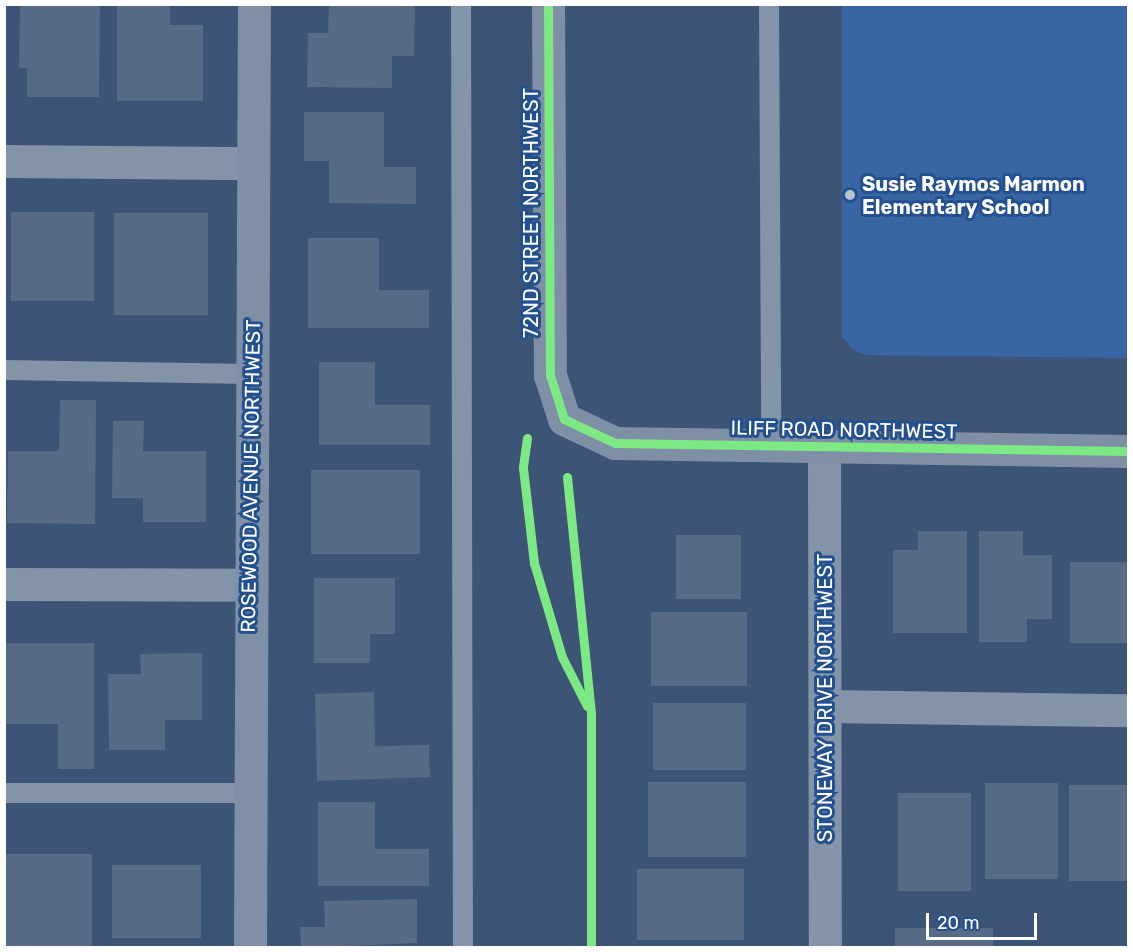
<!DOCTYPE html>
<style>
body{margin:0}
#map{position:relative;width:1133px;height:952px;overflow:hidden;background:#3c5476;font-family:Rubik,sans-serif}
div>[style]{position:absolute}
.green>*{inset:0;background:#3866a5}
.building>*{inset:0;background:#576b86;transform-origin:0 0}
.lane>*{height:20px;margin:-10px;padding:0 10px;transform-origin:10px;border-radius:10px;background:#8394a9}
.street>*{height:33px;margin:-16.5px;padding:0 16.5px;transform-origin:16.5px;border-radius:16.5px;background:#8394a9}
.secondary>*{height:33px;margin:-16.5px;padding:0 16.5px;transform-origin:16.5px;border-radius:16.5px;background:#7f90a6}
.cycleway>*{height:9px;margin:-4.5px;padding:0 4.5px;transform-origin:4.5px;border-radius:4.5px;background:#7ce984}
.dots>*{width:16px;height:16px;translate:-50% -50%;box-sizing:border-box;border:3px solid #23508f;border-radius:50%}
span{translate:-50% -50%;white-space:nowrap;text-align:center;line-height:1.15;-webkit-text-stroke:6px #23508f;paint-order:stroke}
.poi-label{font-size:20px;color:#fff;font-weight:700}
.left{translate:0 -50%;text-align:left}
.street-label{font-size:20px;color:#fff}
.frame{position:absolute;inset:0;border:6px solid #fff;pointer-events:none}
.scale{position:absolute;left:926px;top:913px;width:111px;height:27px;box-sizing:border-box;border:3px solid #fff;border-top:0;padding-left:8px;font-size:18px;line-height:21px;white-space:nowrap;color:#fff;-webkit-text-stroke:4px #23508f;paint-order:stroke}
</style>
<div id="map">
<div class="green">
<i style="clip-path:polygon(842px 5px,1128px 5px,1128px 358px,865px 355px,852px 349px,842px 336px)"></i>
</div>
<div class="building">
<i style="clip-path:polygon(117px 4px,170px 4px,170px 25px,203px 25px,203px 101px,117px 101px)"></i>
<i style="clip-path:polygon(20px 5px,100px 5px,99px 97px,27px 97px,27px 68px,19px 68px)"></i>
<i style="clip-path:polygon(329px 5px,415px 5px,414px 56px,392px 56px,392px 88px,307px 87px,308px 33px,328px 33px)"></i>
<i style="clip-path:polygon(304px 112px,384px 112px,384px 167px,416px 167px,416px 204px,329px 203px,329px 161px,304px 161px)"></i>
<i style="left:11px;top:212px;width:83px;height:89px"></i>
<i style="left:114px;top:213px;width:94px;height:102px"></i>
<i style="clip-path:polygon(308px 238px,379px 238px,379px 290px,429px 290px,429px 328px,308px 328px)"></i>
<i style="clip-path:polygon(319px 362px,375px 362px,375px 405px,430px 405px,430px 445px,319px 445px)"></i>
<i style="clip-path:polygon(60px 400px,96px 400px,95px 524px,7px 523px,8px 451px,59px 451px)"></i>
<i style="clip-path:polygon(113px 421px,144px 421px,143px 451px,206px 451px,206px 522px,143px 522px,143px 498px,112px 498px)"></i>
<i style="left:311px;top:470px;width:109px;height:84px"></i>
<i style="clip-path:polygon(918px 531px,967px 531px,967px 633px,893px 633px,893px 550px,918px 550px)"></i>
<i style="clip-path:polygon(979px 531px,1023px 531px,1023px 555px,1052px 555px,1052px 619px,1027px 619px,1027px 642px,979px 642px)"></i>
<i style="left:676px;top:535px;width:65px;height:64px"></i>
<i style="left:1070px;top:562px;width:58px;height:81px"></i>
<i style="clip-path:polygon(314px 578px,395px 578px,395px 634px,370px 634px,370px 663px,314px 663px)"></i>
<i style="left:651px;top:612px;width:96px;height:74px"></i>
<i style="clip-path:polygon(6px 643px,94px 643px,94px 769px,58px 769px,58px 724px,6px 724px)"></i>
<i style="clip-path:polygon(202px 653px,202px 720px,165px 720px,165px 750px,109px 750px,108px 674px,141px 674px,140px 654px)"></i>
<i style="clip-path:polygon(374px 692px,375px 746px,429px 745px,430px 777px,317px 781px,315px 694px)"></i>
<i style="left:653px;top:703px;width:93px;height:67px"></i>
<i style="left:648px;top:782px;width:98px;height:75px"></i>
<i style="left:985px;top:783px;width:73px;height:96px"></i>
<i style="left:1069px;top:785px;width:59px;height:96px"></i>
<i style="left:898px;top:793px;width:73px;height:98px"></i>
<i style="clip-path:polygon(318px 802px,375px 802px,375px 849px,429px 849px,429px 886px,318px 886px)"></i>
<i style="left:4px;top:854px;width:88px;height:94px"></i>
<i style="left:112px;top:865px;width:89px;height:73px"></i>
<i style="left:637px;top:869px;width:107px;height:71px"></i>
<i style="clip-path:polygon(417px 899px,417px 943px,301px 948px,300px 927px,325px 927px,324px 901px)"></i>
<i style="left:895px;top:928px;width:98px;height:20px"></i>
</div>
<div class="lane">
<i style="left:461px;top:4px;width:944px;rotate:89.88deg"></i>
<i style="left:769px;top:4px;width:444px;rotate:89.7deg"></i>
<i style="left:4px;top:370px;width:248px;rotate:0.9deg"></i>
<i style="left:4px;top:793px;width:244px"></i>
</div>
<div class="street">
<i style="left:4px;top:161px;width:249px;rotate:0.5deg"></i>
<i style="left:824px;top:449px;width:499px;rotate:89.9deg"></i>
<i style="left:4px;top:584px;width:245px;rotate:0.2deg"></i>
<i style="left:825px;top:706px;width:303px;rotate:0.8deg"></i>
</div>
<div class="secondary">
<i style="left:548px;top:4px;width:371px;rotate:89.7deg"></i>
<i style="left:550px;top:375px;width:46px;rotate:72.3deg"></i>
<i style="left:564px;top:419px;width:56px;rotate:25.2deg"></i>
<i style="left:615px;top:443px;width:513px;rotate:0.89deg"></i>
<i style="left:250px;top:948px;width:944px;rotate:-89.76deg"></i>
</div>
<div class="cycleway">
<i style="left:548px;top:4px;width:371px;rotate:89.7deg"></i>
<i style="left:550px;top:375px;width:46px;rotate:72.3deg"></i>
<i style="left:564px;top:419px;width:56px;rotate:25.2deg"></i>
<i style="left:615px;top:443px;width:513px;rotate:0.89deg"></i>
<i style="left:527px;top:438px;width:30px;rotate:98deg"></i>
<i style="left:523px;top:468px;width:96px;rotate:83.4deg"></i>
<i style="left:534px;top:563px;width:98px;rotate:73.4deg"></i>
<i style="left:562px;top:657px;width:55px;rotate:63deg"></i>
<i style="left:567px;top:477px;width:238px;rotate:84.2deg"></i>
<i style="left:591px;top:714px;width:234px;rotate:90deg"></i>
</div>
<div class="dots">
<i style="left:850px;top:195px;background:#bbc3cf"></i>
</div>
<div class="poi-label">
<span class="left" style="left:862px;top:196px">Susie Raymos Marmon<br>Elementary School</span>
</div>
<div class="street-label">
<span style="left:531px;top:213px;rotate:-90deg">72ND STREET NORTHWEST</span>
<span style="left:844px;top:430px;rotate:1deg">ILIFF ROAD NORTHWEST</span>
<span style="left:251px;top:476px;rotate:-89deg">ROSEWOOD AVENUE NORTHWEST</span>
<span style="left:825px;top:698px;rotate:-90deg">STONEWAY DRIVE NORTHWEST</span>
</div>
<div class="frame"></div>
<div class="scale">20 m</div>
</div>
